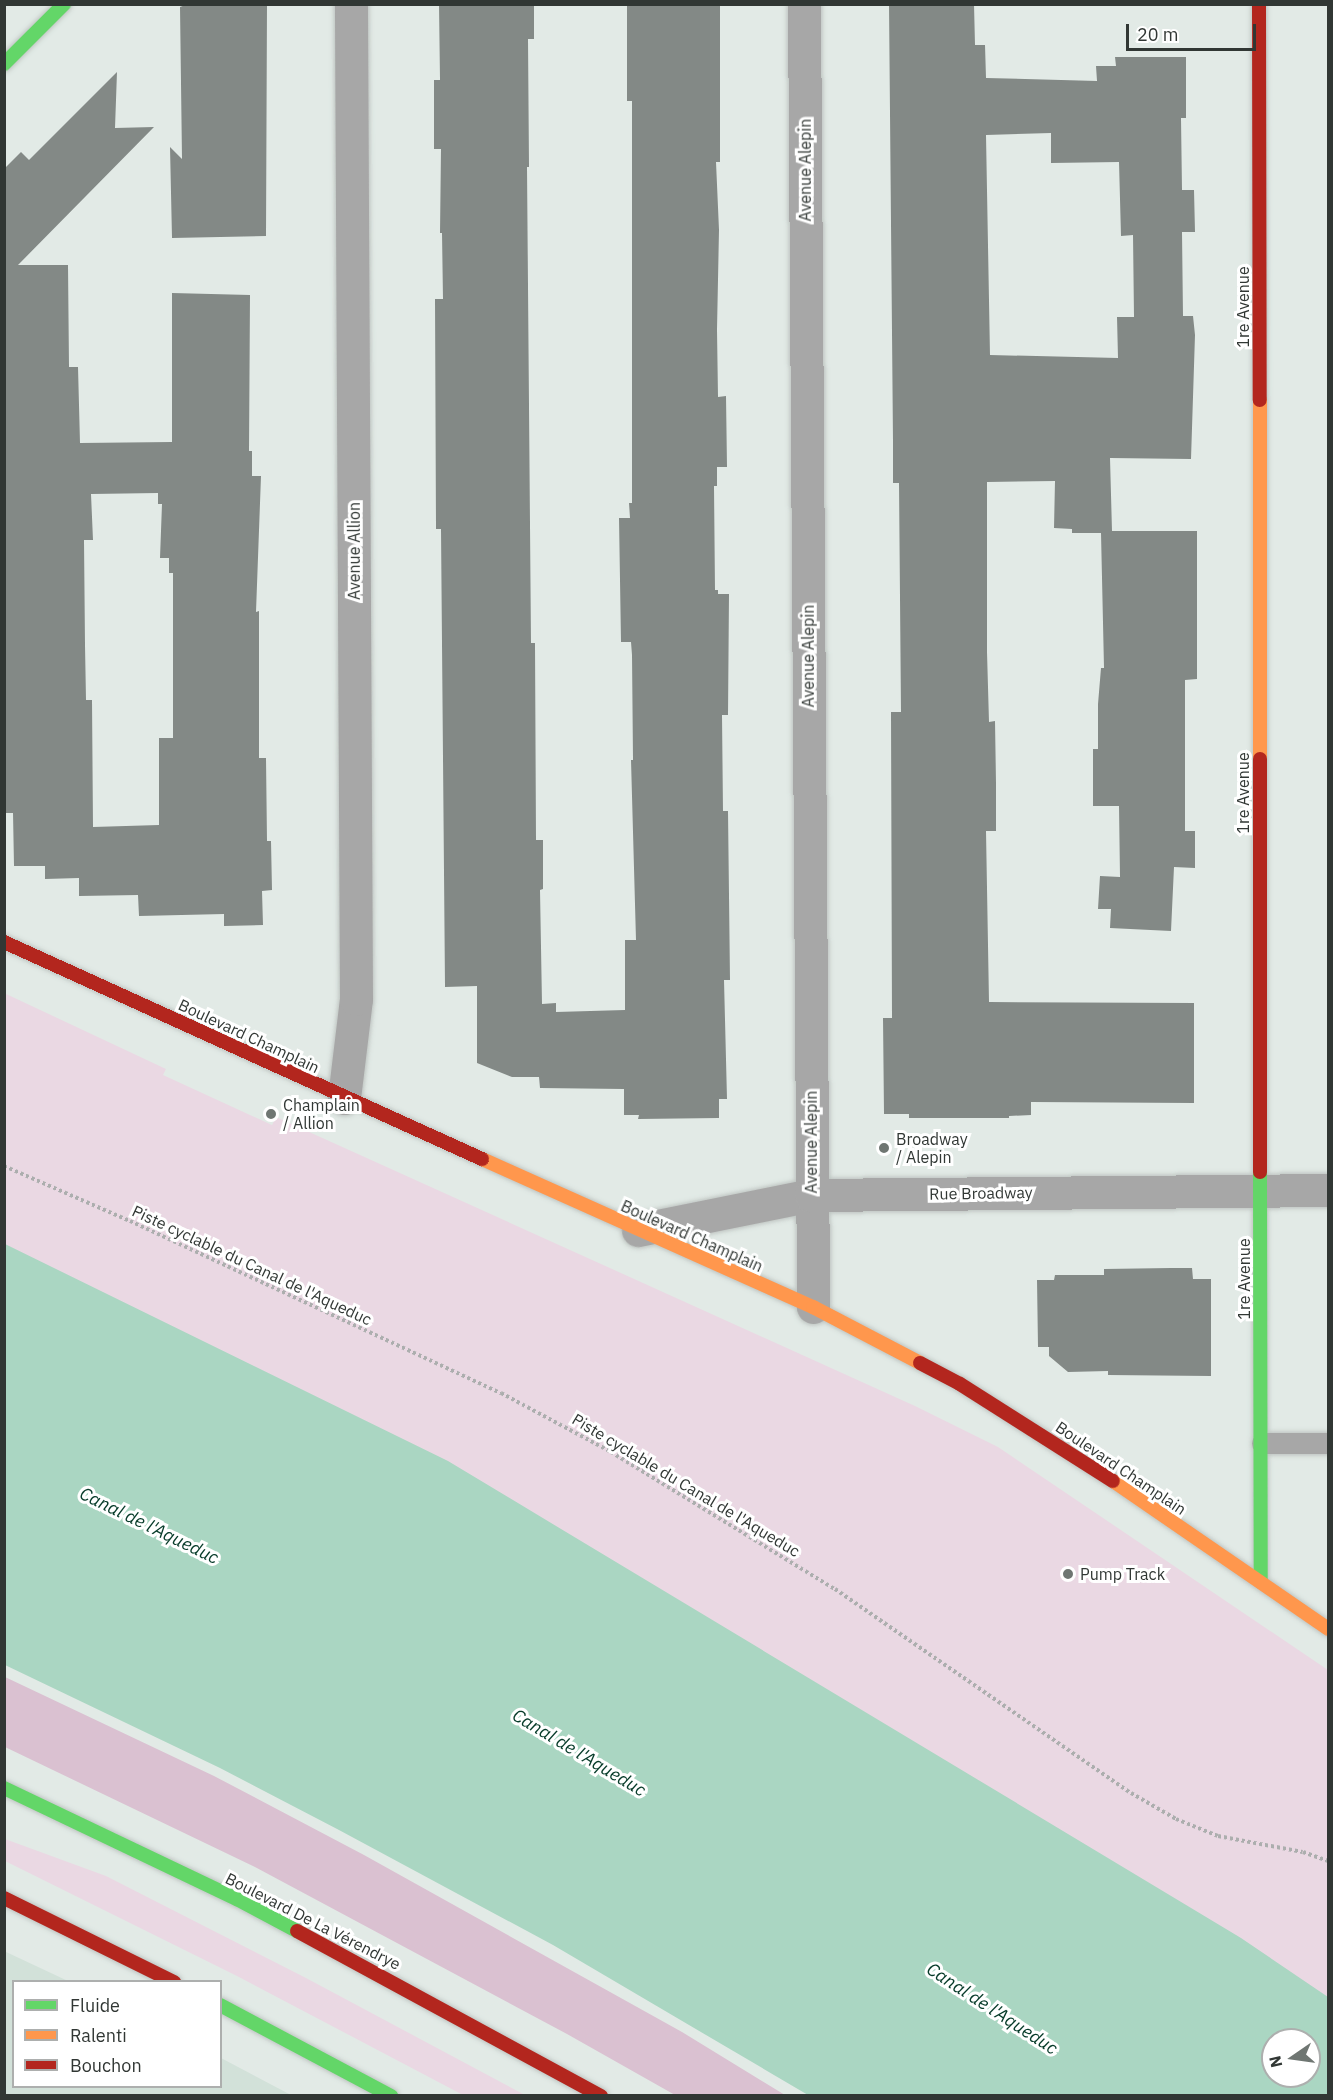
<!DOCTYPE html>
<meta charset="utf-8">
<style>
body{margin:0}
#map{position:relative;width:1333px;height:2100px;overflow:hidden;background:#e2eae6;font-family:"IBM Plex Sans",sans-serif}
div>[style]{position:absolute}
.built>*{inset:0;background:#d2e1d9}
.green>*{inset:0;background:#ead8e3}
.forest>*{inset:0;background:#dac1d1}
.water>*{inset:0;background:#aad6c2}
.building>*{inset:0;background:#838986}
.path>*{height:4px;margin-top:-2px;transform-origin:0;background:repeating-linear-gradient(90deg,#acaeae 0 3px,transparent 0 6px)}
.roads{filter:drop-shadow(0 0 2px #bfc5c2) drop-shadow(0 0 2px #bfc5c2)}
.lane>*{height:21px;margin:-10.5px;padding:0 10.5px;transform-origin:10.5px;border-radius:10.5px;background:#a7a7a7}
.street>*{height:33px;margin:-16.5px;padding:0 16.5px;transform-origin:16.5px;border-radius:16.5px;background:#a7a7a7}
.fast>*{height:14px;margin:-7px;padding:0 7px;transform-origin:7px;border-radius:7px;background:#63d668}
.slow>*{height:14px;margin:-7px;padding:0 7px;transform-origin:7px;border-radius:7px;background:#ff974d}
.jam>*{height:14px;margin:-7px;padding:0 7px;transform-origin:7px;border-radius:7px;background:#b3261e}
.dots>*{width:16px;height:16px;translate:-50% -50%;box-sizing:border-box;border:3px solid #fff;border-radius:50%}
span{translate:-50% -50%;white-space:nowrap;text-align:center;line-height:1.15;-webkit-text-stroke:6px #fff;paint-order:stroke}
.street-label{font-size:16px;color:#313734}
.poi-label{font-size:16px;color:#313734}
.left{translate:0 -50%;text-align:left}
.water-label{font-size:18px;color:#063b29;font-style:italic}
.frame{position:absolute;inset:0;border:6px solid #313734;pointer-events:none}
.legend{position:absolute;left:12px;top:1980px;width:210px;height:108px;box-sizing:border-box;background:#fff;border:2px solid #adafae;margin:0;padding:8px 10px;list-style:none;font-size:18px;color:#313734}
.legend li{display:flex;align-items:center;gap:12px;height:30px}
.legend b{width:30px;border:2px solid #adafae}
.north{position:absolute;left:1261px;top:2028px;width:60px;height:60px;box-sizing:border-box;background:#fff;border:2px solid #adafae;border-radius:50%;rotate:257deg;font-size:16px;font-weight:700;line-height:24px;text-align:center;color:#313734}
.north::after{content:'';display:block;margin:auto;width:21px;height:27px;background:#6f7672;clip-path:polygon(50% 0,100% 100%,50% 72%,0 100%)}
.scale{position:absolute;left:1126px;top:24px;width:130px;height:27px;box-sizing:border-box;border:3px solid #313734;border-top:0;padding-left:8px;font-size:18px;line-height:21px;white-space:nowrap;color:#313734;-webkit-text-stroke:4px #fff;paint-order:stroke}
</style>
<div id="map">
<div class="built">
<i style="clip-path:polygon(4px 1951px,68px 1981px,14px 1982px,14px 2086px,220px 2086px,221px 2058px,291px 2095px,5px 2095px)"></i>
</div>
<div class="green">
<i style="clip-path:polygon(4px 993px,166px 1069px,163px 1075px,272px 1125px,276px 1117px,915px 1406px,998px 1447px,1328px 1670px,1328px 1997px,5px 1248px)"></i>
<i style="clip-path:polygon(5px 1839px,106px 1876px,306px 1978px,525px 2095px,463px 2095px,237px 1976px,5px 1861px)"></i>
</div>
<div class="forest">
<i style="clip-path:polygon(5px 1677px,214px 1776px,364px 1855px,682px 2032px,785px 2095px,675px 2095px,567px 2034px,255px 1867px,5px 1747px)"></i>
</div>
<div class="water">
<i style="clip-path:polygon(evenodd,5px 1244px,448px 1461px,1241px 1938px,1328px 1997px,1328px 2095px,808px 2095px,553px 1945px,339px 1830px,220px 1768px,5px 1665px,5px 1244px,1273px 2040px,1309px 2040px,1309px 2076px,1273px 2076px,1273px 2040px)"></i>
</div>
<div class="building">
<i style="clip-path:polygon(188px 4px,267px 4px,266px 236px,172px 238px,170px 147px,182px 159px,180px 7px)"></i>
<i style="clip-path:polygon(439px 4px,534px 4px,534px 39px,528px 39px,529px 167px,527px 167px,531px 643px,535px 643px,536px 840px,543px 840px,543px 889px,540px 890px,542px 1004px,556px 1003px,556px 1012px,625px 1010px,625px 940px,636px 940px,631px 760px,633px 760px,632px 655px,631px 642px,621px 642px,619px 518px,630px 518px,629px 503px,632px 503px,632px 101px,627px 101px,627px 4px,720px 4px,720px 162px,716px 162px,719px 230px,717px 330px,718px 397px,726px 396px,727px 467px,717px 467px,717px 486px,714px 486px,715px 590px,718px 590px,718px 594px,729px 594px,728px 715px,722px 715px,723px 811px,728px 811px,730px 980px,724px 980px,727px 1099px,719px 1099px,719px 1118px,638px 1119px,639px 1115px,624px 1115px,624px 1089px,540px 1088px,539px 1077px,512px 1077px,477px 1063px,477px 986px,445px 987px,441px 529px,436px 529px,435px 299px,443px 299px,442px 233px,440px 233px,441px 149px,434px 149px,434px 80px,440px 80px)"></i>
<i style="clip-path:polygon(evenodd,889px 4px,974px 4px,975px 45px,985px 45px,986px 78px,1097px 81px,1096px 66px,1116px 66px,1115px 57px,1186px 57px,1186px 118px,1181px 118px,1182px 190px,1194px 190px,1195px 232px,1182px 232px,1183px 316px,1193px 316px,1195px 335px,1191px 459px,1110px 458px,1112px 531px,1197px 531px,1197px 679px,1185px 680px,1185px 831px,1195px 831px,1195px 868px,1174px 867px,1171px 931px,1110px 928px,1111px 909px,1098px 909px,1100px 876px,1120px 877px,1119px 806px,1093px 806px,1093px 749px,1098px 749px,1098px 704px,1101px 668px,1104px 668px,1101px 533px,1072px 533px,1072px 529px,1054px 528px,1055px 481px,987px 482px,987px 652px,989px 722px,995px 721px,996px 783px,996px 831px,986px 831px,989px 1002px,1194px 1003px,1194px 1103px,1031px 1102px,1031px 1115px,1009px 1116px,1009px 1118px,909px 1118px,909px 1114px,884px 1114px,883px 1018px,892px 1018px,891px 712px,901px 712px,899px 483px,893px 483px,893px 441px,889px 4px,1051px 133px,1051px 163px,1119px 162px,1121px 236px,1133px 235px,1134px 317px,1117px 317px,1118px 358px,990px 355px,986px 135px,1051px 133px)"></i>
<i style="clip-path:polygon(evenodd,117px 72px,115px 128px,154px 127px,18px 265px,68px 265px,69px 367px,78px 367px,80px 443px,172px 442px,172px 293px,250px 295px,249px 451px,252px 451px,252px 476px,261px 476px,256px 612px,259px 611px,259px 758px,266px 758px,267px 841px,271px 841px,272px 890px,262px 891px,263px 925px,224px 926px,224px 914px,139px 916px,138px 895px,79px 896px,79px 878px,45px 879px,45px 866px,14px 866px,13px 813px,4px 813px,4px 169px,21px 152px,29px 160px,117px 72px,158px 493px,158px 504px,162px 504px,160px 558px,169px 558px,169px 573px,173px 573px,173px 738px,159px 738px,159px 825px,93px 827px,92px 700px,86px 700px,85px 645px,84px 540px,93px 540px,91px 494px,158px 493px)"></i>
<i style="clip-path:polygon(1171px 1268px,1192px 1268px,1193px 1279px,1211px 1279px,1211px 1376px,1108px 1375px,1108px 1371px,1068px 1372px,1049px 1356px,1049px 1347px,1038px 1347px,1037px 1280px,1054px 1280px,1055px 1275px,1104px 1275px,1104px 1269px)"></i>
</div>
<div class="path">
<i style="left:4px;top:1166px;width:137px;rotate:23.6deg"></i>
<i style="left:130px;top:1221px;width:409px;rotate:24.9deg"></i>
<i style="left:501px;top:1393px;width:125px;rotate:28.2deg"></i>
<i style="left:611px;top:1452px;width:263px;rotate:31.5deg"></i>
<i style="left:835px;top:1589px;width:359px;rotate:34.6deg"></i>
<i style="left:1131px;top:1793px;width:52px;rotate:30deg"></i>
<i style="left:1176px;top:1819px;width:45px;rotate:22deg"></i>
<i style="left:1218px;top:1836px;width:86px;rotate:10.7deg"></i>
<i style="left:1303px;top:1852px;width:27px;rotate:20deg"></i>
</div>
<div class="roads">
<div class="lane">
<i style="left:1262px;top:1443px;width:66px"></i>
</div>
<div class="street">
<i style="left:804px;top:4px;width:1303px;rotate:89.6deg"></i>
<i style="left:344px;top:1098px;width:100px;rotate:-83.1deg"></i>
<i style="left:356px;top:999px;width:995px;rotate:-90.29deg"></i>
<i style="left:638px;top:1230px;width:177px;rotate:-11.4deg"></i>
<i style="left:811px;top:1195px;width:517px;rotate:-0.55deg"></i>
</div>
<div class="fast">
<i style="left:4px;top:64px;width:85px;rotate:-45deg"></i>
<i style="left:1260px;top:1172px;width:410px;rotate:89.9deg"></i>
<i style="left:4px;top:1788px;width:258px;rotate:25.5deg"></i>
<i style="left:237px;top:1899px;width:68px;rotate:28.1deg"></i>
<i style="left:220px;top:2005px;width:194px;rotate:28deg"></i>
</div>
<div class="slow">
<i style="left:1260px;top:400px;width:359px;rotate:90deg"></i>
<i style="left:482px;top:1159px;width:363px;rotate:24.1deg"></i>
<i style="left:813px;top:1307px;width:121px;rotate:27.6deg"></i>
<i style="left:1113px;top:1481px;width:261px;rotate:34.5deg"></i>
</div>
<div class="jam">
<i style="left:1259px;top:4px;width:396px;rotate:89.9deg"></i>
<i style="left:1260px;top:759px;width:413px;rotate:90deg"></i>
<i style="left:4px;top:942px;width:525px;rotate:24.42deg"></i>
<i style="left:920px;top:1363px;width:45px;rotate:27.7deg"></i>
<i style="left:960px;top:1384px;width:181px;rotate:32.4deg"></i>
<i style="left:4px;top:1898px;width:190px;rotate:26.3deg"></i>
<i style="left:297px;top:1931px;width:346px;rotate:28.5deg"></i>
</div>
</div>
<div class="dots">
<i style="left:271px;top:1114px;background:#6f7672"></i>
<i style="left:884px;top:1148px;background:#6f7672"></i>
<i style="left:1068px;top:1574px;background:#6f7672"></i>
</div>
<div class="street-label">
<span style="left:805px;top:170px;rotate:-90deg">Avenue Alepin</span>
<span style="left:1243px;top:307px;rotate:-90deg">1re Avenue</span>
<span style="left:354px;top:551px;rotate:-90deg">Avenue Allion</span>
<span style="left:808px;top:656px;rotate:-90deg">Avenue Alepin</span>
<span style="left:1243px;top:793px;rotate:-90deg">1re Avenue</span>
<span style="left:249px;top:1036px;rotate:25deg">Boulevard Champlain</span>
<span style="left:811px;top:1142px;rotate:-90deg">Avenue Alepin</span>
<span style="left:981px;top:1193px;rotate:-1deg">Rue Broadway</span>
<span style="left:692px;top:1236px;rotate:24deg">Boulevard Champlain</span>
<span style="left:252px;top:1265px;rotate:25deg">Piste cyclable du Canal de l'Aqueduc</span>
<span style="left:1244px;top:1279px;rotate:-90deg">1re Avenue</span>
<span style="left:1121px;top:1468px;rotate:34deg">Boulevard Champlain</span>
<span style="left:686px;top:1485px;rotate:31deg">Piste cyclable du Canal de l'Aqueduc</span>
<span style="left:313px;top:1921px;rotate:27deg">Boulevard De La Vérendrye</span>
</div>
<div class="poi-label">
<span class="left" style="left:283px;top:1114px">Champlain<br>/ Allion</span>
<span class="left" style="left:896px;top:1148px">Broadway<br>/ Alepin</span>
<span class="left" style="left:1080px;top:1574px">Pump Track</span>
</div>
<div class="water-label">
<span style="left:149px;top:1526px;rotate:26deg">Canal de l'Aqueduc</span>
<span style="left:579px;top:1753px;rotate:31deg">Canal de l'Aqueduc</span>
<span style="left:992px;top:2009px;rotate:33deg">Canal de l'Aqueduc</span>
</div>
<div class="frame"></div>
<ul class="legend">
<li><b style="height:8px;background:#63d668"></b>Fluide</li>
<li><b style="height:8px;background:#ff974d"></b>Ralenti</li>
<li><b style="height:8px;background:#b3261e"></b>Bouchon</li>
</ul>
<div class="north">N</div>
<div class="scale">20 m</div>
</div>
